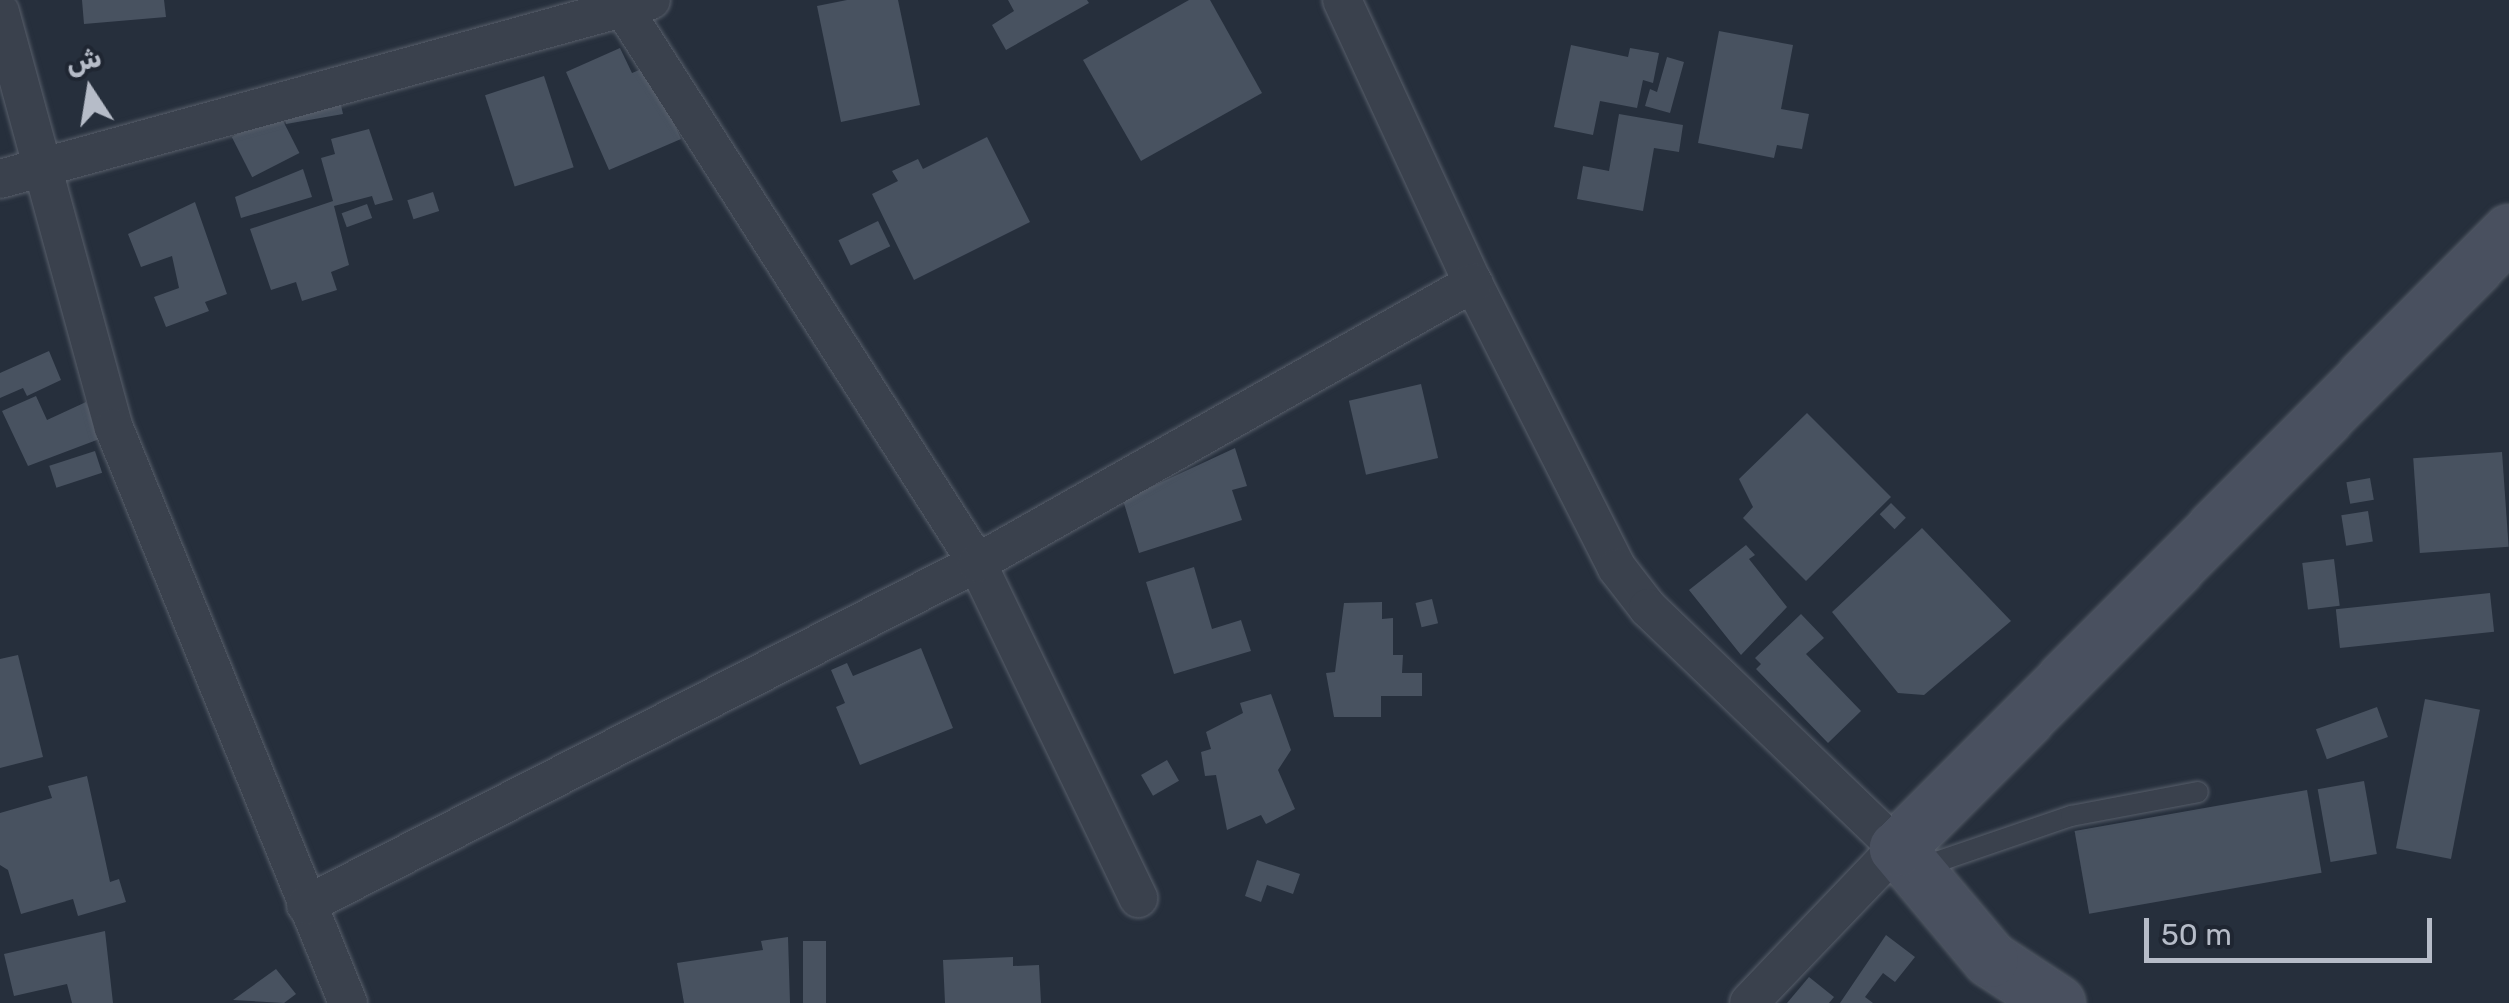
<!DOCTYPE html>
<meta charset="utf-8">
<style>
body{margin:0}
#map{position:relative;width:2509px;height:1003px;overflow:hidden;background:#262f3c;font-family:Rubik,"Noto Naskh Arabic",sans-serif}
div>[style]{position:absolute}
.building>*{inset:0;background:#485260;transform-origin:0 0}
.roads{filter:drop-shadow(0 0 2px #585f6b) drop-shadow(0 0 2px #585f6b)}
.lane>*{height:20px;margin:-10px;padding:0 10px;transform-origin:10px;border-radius:10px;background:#3a414d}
.street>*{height:38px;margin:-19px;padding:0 19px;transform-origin:19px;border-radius:19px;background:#3a414d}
.secondary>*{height:55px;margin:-27.5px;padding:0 27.5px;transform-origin:27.5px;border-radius:27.5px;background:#49505f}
span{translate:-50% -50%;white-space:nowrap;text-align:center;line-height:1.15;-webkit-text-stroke:8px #1f2632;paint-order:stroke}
.north{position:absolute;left:40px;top:40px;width:100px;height:100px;-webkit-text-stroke:8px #1f2632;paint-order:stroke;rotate:348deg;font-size:28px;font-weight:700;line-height:40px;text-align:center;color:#b6bcc8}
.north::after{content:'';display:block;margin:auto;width:35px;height:45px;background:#b6bcc8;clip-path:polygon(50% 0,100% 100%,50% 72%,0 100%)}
.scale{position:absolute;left:2144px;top:918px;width:288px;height:45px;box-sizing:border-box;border:5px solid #b6bcc8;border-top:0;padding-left:12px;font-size:30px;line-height:35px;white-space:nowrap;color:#b6bcc8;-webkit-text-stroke:8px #1f2632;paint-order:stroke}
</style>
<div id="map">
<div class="building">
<i style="clip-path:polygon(82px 0,164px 0,166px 17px,84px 24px)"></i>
<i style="clip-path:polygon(847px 0,898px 0,920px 105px,841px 122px,817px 6px)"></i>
<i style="clip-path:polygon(1008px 0,1087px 0,1089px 3px,1006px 50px,992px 25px,1014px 11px)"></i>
<i style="clip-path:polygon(1189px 0,1210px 0,1262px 93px,1141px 161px,1083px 60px)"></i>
<i style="clip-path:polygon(1719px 31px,1793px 45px,1781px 109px,1809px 114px,1802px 149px,1777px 145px,1774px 158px,1698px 143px)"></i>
<i style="clip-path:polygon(1571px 45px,1628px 57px,1630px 48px,1659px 53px,1653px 83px,1643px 80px,1637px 108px,1600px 101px,1593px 135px,1554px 127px)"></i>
<i style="clip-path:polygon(620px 48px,632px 73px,649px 66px,681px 139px,609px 170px,566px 72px)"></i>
<i style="clip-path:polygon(1667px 57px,1684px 62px,1670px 113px,1645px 106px,1650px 89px,1657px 92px)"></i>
<i style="left:544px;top:76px;width:96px;height:62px;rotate:72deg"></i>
<i style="clip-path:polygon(340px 101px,343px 114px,286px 124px,284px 113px)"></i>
<i style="left:279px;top:113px;width:45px;height:53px;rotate:63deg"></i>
<i style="clip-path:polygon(1619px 114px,1683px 125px,1679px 152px,1654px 148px,1643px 211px,1577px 199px,1583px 166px,1609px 171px)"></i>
<i style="clip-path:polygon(369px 129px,393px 200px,375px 205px,372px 196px,334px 206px,349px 265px,331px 272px,337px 290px,302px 301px,296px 282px,271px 290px,250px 229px,333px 201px,321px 158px,335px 154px,331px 139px)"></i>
<i style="clip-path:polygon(987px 137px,1030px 222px,914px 280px,872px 194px,898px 181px,892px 171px,918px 159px,923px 169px)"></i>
<i style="clip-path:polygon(303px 169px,312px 197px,241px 218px,235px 197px)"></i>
<i style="left:433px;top:192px;width:20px;height:27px;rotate:72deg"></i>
<i style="clip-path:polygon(195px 202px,227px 294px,205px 302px,209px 311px,166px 327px,154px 297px,179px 288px,172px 256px,141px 267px,128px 234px)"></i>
<i style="left:367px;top:204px;width:15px;height:27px;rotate:70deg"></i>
<i style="left:878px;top:221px;width:28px;height:44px;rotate:64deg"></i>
<i style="clip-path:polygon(49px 351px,61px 380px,27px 396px,23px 388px,0 398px,0 373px)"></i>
<i style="left:1421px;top:384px;width:76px;height:74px;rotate:77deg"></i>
<i style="clip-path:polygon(36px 396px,47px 420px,86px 402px,102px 438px,28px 466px,2px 411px)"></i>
<i style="clip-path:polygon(1807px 413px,1891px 497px,1806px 581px,1743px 518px,1753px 507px,1739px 479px)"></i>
<i style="clip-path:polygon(1235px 448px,1247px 486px,1232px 490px,1242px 520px,1139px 553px,1123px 500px)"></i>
<i style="left:95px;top:451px;width:23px;height:48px;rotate:72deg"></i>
<i style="left:2502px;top:452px;width:95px;height:89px;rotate:86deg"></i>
<i style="left:2370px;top:478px;width:22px;height:24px;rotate:80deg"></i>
<i style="left:1891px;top:503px;width:21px;height:16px;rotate:45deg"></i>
<i style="left:2368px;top:511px;width:31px;height:27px;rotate:81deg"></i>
<i style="clip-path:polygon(1922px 528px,2011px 621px,1924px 695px,1898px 693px,1832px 612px)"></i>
<i style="clip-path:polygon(1746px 545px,1755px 555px,1749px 559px,1787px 607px,1741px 655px,1689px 590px)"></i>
<i style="left:2334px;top:559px;width:47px;height:32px;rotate:83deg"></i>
<i style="clip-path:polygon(1194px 567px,1212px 629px,1241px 620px,1251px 651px,1174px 674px,1146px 582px)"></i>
<i style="left:2490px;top:593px;width:39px;height:155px;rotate:84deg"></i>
<i style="left:1432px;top:599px;width:25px;height:17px;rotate:76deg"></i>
<i style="clip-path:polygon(1382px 602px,1382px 619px,1393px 618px,1393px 655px,1403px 655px,1402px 673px,1422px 673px,1422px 696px,1381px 696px,1381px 717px,1334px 717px,1326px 673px,1335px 672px,1344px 603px)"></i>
<i style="clip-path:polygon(1801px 614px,1824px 638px,1806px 654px,1861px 711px,1828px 743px,1756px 669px,1761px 664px,1755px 658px)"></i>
<i style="clip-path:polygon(921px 648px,953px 728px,860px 765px,836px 707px,845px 703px,831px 670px,847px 663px,853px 676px)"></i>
<i style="clip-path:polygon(18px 655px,43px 757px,0 768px,0 659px)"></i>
<i style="clip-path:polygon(1271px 694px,1291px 750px,1278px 770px,1295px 809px,1266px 824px,1261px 815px,1227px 830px,1216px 775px,1205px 776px,1201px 752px,1211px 749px,1206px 732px,1243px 713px,1240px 703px)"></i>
<i style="left:2425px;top:699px;width:56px;height:152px;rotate:11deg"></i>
<i style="left:2377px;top:707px;width:32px;height:65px;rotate:70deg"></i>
<i style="left:1167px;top:760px;width:24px;height:30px;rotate:60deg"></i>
<i style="clip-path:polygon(87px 776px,110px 882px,119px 879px,126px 902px,78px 916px,73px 899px,21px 914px,8px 870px,0 865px,0 813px,52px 798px,48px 786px)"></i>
<i style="left:2364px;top:781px;width:74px;height:47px;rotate:80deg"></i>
<i style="left:2307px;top:790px;width:84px;height:236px;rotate:80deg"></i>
<i style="clip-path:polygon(1257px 860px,1300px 874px,1293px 894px,1267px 885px,1261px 902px,1245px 896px)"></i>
<i style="clip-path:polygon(105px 931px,113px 1003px,72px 1003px,67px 984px,14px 996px,4px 954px)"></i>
<i style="clip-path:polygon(1886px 935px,1915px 957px,1895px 982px,1883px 973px,1865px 997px,1873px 1003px,1840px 1003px)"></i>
<i style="clip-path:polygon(788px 937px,790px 1003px,684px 1003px,677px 963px,763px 950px,761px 941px)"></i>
<i style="left:803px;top:941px;width:23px;height:62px"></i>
<i style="clip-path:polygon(1013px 957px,1013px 966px,1039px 965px,1041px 1003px,945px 1003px,943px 960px)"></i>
<i style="clip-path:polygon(276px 969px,296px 994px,284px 1003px,233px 1000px)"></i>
<i style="clip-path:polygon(1809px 977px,1834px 997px,1829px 1003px,1787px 1003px)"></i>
</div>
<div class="roads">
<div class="lane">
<i style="left:1919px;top:868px;width:161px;rotate:-18.9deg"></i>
<i style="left:2071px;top:816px;width:129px;rotate:-10.7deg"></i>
</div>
<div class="street">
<i style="left:1342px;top:0;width:312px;rotate:65.2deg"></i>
<i style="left:1473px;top:283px;width:319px;rotate:63.2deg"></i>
<i style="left:1617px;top:568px;width:51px;rotate:52.2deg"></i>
<i style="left:1648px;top:608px;width:346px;rotate:43.9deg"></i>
<i style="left:1897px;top:848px;width:214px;rotate:133.7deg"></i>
<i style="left:623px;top:8px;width:658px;rotate:57.47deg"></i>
<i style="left:977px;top:563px;width:372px;rotate:64.3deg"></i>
<i style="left:0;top:12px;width:431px;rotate:74.7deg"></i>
<i style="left:114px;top:428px;width:621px;rotate:67.86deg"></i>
<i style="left:0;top:179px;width:675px;rotate:-15.37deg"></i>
<i style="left:306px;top:905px;width:753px;rotate:-27.01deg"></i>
<i style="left:977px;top:563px;width:570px;rotate:-29.45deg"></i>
</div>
<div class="secondary">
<i style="left:2057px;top:1003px;width:80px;rotate:-146.7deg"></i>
<i style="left:1990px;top:959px;width:145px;rotate:-130deg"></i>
<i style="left:1897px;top:848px;width:868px;rotate:-45.19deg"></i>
</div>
</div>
<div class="north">ش</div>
<div class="scale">50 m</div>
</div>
